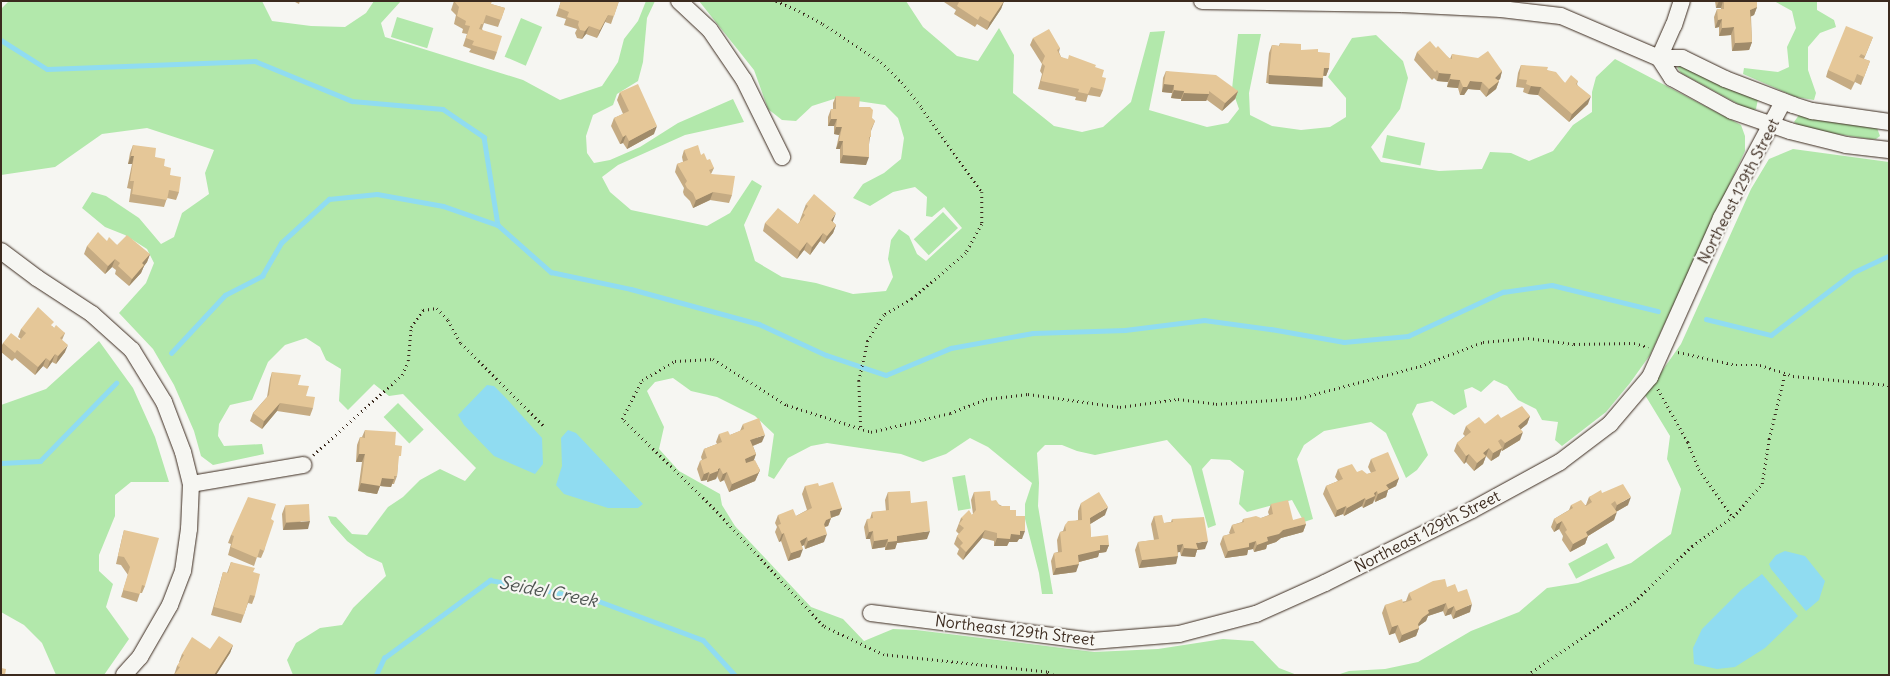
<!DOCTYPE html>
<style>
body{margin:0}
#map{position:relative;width:1890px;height:676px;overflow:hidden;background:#f6f6f2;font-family:Delius,sans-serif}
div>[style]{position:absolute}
.green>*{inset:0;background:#b2e8ab;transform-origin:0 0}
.water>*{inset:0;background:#90dcf1}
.stream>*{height:4.5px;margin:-2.25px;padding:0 2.25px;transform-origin:2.25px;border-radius:2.25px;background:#90dcf1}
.path>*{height:2.5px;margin-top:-1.25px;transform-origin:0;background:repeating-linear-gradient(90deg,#3b2a1e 0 1px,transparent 0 5px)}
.roads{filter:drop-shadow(0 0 1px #3b2a1e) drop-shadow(0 0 1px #3b2a1e)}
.minor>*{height:16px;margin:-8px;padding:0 8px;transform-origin:8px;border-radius:8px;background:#f6f6f2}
.wall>*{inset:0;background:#c5ab83}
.shaded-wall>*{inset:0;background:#a08b6a;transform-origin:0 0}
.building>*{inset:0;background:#e5c798;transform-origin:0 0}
span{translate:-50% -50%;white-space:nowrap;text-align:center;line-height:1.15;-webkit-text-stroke:4.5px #f6f6f2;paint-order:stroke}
.street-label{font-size:16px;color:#3b2a1e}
.water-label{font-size:18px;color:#505653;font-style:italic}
.frame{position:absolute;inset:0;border:2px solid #3b2a1e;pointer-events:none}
</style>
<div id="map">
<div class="green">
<i style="clip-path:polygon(9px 1px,262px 1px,272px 21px,311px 26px,345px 27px,366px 13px,374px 1px,401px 1px,381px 23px,385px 37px,523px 80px,560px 100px,602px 86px,618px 62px,624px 39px,638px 21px,646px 1px,655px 1px,647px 18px,643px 62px,638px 81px,617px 94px,613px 105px,593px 115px,586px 136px,587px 153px,594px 163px,610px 160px,640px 147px,678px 123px,733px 99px,744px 122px,685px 135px,618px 165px,602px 177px,610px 192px,631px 210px,707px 226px,730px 213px,752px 180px,762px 186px,744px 225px,755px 261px,782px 277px,816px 283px,853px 294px,886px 291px,893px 277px,888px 259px,891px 240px,899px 229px,909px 236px,917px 254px,926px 261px,962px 228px,944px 207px,932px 217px,926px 216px,927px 197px,915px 187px,893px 192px,870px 206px,853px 198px,863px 184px,884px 173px,901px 159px,904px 138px,898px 118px,885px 105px,837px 98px,812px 106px,796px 121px,782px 120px,768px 109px,754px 70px,699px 1px,906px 1px,923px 27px,957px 56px,978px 61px,999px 28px,1014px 55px,1013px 93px,1054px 126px,1082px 132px,1103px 127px,1131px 102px,1150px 32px,1165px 31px,1149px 110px,1207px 127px,1228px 123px,1239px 109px,1232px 89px,1238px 34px,1261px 34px,1249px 93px,1250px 115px,1272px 126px,1301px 130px,1330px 127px,1346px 117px,1346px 98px,1328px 77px,1352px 38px,1376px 35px,1403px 61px,1408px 78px,1400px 109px,1371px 147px,1381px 162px,1439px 171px,1482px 169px,1490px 152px,1511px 153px,1529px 161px,1553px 151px,1573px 125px,1592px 112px,1592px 92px,1596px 77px,1615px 59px,1741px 125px,1745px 136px,1745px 151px,1650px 355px,1630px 383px,1606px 412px,1562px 446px,1555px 440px,1558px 422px,1542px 420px,1536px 409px,1518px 400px,1507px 386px,1494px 380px,1481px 392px,1472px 387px,1464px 390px,1467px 407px,1454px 415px,1432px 401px,1417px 404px,1412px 414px,1428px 455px,1417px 470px,1406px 478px,1386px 433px,1371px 422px,1324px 431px,1304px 445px,1297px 459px,1313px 519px,1304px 522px,1292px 500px,1247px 512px,1239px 504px,1244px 471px,1230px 460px,1211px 459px,1202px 469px,1216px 525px,1208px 528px,1191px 466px,1167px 440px,1095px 455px,1077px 451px,1062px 445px,1045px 445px,1037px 453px,1039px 483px,1038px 506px,1053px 594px,1042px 594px,1039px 573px,1025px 519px,1025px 504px,1032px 483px,988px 447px,970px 438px,946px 454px,923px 462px,901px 454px,827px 443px,811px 446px,788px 458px,774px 479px,768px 476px,774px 434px,755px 416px,717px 397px,691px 391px,673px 378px,655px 382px,647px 391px,664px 427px,659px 449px,679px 471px,720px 494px,722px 505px,735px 526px,811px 607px,843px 619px,864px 641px,893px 629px,916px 630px,1094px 652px,1158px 649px,1223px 639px,1253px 641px,1279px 668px,1297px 675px,293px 675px,287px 660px,296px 643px,320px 628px,342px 625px,353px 608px,386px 576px,382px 563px,367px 556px,347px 541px,331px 523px,328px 516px,336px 517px,352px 534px,367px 535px,388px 507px,403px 497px,420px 480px,440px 469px,465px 481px,476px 468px,403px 394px,389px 396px,374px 384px,348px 410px,339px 401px,341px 369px,326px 360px,320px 347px,306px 338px,285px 345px,268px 362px,252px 400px,230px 405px,219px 424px,218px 436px,224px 446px,262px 444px,264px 454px,213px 465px,201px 456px,194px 431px,174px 385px,153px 349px,119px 313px,146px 283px,154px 263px,147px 249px,125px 235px,105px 227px,82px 208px,92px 192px,106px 196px,139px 218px,161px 244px,174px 237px,182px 213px,209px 194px,205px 173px,214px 150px,147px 128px,102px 134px,55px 167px,1px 175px,1px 9px)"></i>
<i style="clip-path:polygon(1774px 1px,1817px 1px,1817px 10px,1834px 20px,1836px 27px,1820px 33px,1808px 47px,1808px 70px,1816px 93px,1814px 100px,1796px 97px,1743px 74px,1744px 68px,1778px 72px,1789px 67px,1787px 47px,1796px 28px,1792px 11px)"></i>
<i style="left:397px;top:17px;width:38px;height:21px;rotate:17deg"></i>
<i style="left:521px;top:18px;width:23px;height:42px;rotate:23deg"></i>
<i style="clip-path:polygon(1680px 66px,1758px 99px,1756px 109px,1751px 111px,1681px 73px,1677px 67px)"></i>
<i style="clip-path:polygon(1799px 115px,1877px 128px,1880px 136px,1876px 139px,1870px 139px,1830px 133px,1798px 125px,1794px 122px)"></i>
<i style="left:1387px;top:135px;width:39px;height:23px;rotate:12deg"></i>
<i style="clip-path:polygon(1793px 149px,1889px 162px,1889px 675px,1337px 675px,1349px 671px,1385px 669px,1418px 662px,1471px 631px,1519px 612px,1547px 588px,1578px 583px,1631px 563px,1671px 534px,1681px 489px,1667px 459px,1670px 436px,1645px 395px,1681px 344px,1751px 189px,1769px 159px)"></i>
<i style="left:943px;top:212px;width:22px;height:40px;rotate:47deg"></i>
<i style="clip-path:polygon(99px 341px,133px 388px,155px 437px,169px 482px,131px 482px,115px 495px,115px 516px,99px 555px,99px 571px,113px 584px,106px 607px,129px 639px,104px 675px,56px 675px,42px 643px,24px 625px,1px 612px,1px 405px,46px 389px)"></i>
<i style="left:398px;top:403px;width:37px;height:20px;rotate:46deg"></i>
<i style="left:965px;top:475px;width:34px;height:13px;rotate:80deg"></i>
<i style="left:1607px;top:543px;width:17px;height:44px;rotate:62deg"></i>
</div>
<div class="water">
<i style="clip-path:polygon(487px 385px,494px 386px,505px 397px,542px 438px,543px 464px,535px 474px,494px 456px,464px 425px,458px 415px)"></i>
<i style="clip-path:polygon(568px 430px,576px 433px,643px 504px,638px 508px,608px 508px,564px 494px,556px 485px,562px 466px,561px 438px)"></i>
<i style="clip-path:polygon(1785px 551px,1805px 556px,1825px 581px,1819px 600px,1806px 611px,1771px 569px,1769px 564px,1776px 555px)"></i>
<i style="clip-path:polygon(1762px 574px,1798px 616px,1765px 648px,1735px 667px,1717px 669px,1694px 664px,1693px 648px,1702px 629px,1741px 590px)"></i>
</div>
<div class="stream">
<i style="left:1px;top:40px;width:54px;rotate:32.2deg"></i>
<i style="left:47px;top:69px;width:208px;rotate:-2.2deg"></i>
<i style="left:255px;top:61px;width:105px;rotate:22.4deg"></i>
<i style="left:352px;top:101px;width:91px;rotate:5deg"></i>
<i style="left:443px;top:109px;width:50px;rotate:34.3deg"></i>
<i style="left:484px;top:137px;width:89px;rotate:81deg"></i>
<i style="left:498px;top:225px;width:71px;rotate:41.6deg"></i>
<i style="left:551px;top:272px;width:82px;rotate:12deg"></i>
<i style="left:631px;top:289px;width:133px;rotate:15.3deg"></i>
<i style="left:759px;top:324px;width:74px;rotate:24.8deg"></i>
<i style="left:826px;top:355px;width:63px;rotate:18.4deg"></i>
<i style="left:886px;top:375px;width:70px;rotate:-22.6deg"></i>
<i style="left:951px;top:348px;width:83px;rotate:-10.4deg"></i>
<i style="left:1033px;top:333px;width:92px;rotate:-1.9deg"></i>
<i style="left:1125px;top:330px;width:80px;rotate:-7.2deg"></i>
<i style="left:1204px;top:320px;width:68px;rotate:7.7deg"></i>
<i style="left:1271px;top:329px;width:74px;rotate:10.1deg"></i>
<i style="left:1344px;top:342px;width:64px;rotate:-5.4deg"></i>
<i style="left:1408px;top:336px;width:105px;rotate:-24.9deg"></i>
<i style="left:1503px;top:292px;width:49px;rotate:-8.1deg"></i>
<i style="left:1552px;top:285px;width:109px;rotate:13.8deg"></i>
<i style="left:1706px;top:319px;width:67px;rotate:13.8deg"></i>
<i style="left:1771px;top:335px;width:104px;rotate:-37.2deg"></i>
<i style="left:1854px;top:272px;width:38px;rotate:-25deg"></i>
<i style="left:171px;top:353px;width:79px;rotate:-47deg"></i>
<i style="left:225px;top:295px;width:42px;rotate:-27.2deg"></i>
<i style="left:262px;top:276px;width:38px;rotate:-60deg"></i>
<i style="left:281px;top:243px;width:65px;rotate:-42.5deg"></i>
<i style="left:329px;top:199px;width:48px;rotate:-5.9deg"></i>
<i style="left:377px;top:194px;width:67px;rotate:10.3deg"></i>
<i style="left:443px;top:206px;width:58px;rotate:19.1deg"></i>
<i style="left:1px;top:463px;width:39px;rotate:-3deg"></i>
<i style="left:40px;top:461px;width:109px;rotate:-45.7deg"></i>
<i style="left:376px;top:675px;width:19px;rotate:-65deg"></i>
<i style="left:384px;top:658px;width:132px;rotate:-36.3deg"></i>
<i style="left:490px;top:580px;width:108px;rotate:10.7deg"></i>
<i style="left:596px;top:600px;width:114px;rotate:20.5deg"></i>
<i style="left:703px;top:640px;width:47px;rotate:47.6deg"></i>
</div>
<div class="path">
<i style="left:776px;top:1px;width:25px;rotate:23deg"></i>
<i style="left:799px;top:11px;width:27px;rotate:28deg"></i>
<i style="left:823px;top:24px;width:69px;rotate:33.2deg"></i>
<i style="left:881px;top:62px;width:29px;rotate:44deg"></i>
<i style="left:902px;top:82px;width:33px;rotate:52deg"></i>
<i style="left:922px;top:108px;width:103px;rotate:54.5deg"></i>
<i style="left:982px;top:192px;width:32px;rotate:90deg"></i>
<i style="left:982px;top:224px;width:33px;rotate:119deg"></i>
<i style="left:966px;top:253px;width:71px;rotate:139.6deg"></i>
<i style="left:912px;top:299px;width:32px;rotate:150deg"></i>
<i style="left:884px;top:315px;width:31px;rotate:122deg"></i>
<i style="left:868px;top:341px;width:41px;rotate:102.7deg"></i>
<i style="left:859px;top:381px;width:48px;rotate:87.6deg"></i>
<i style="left:1678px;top:352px;width:59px;rotate:12.6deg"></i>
<i style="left:1736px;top:365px;width:24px"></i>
<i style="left:1760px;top:365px;width:35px;rotate:18deg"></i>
<i style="left:1793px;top:376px;width:96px;rotate:5.4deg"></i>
<i style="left:1658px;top:389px;width:61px;rotate:60.5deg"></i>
<i style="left:1688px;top:442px;width:29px;rotate:68deg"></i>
<i style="left:1699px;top:469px;width:59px;rotate:54.7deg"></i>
<i style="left:313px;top:455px;width:120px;rotate:-42deg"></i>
<i style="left:402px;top:375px;width:15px;rotate:-67deg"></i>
<i style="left:408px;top:361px;width:34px;rotate:-85deg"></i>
<i style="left:411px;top:327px;width:21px;rotate:-55deg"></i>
<i style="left:423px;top:310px;width:14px;rotate:-8deg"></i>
<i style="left:437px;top:308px;width:16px;rotate:47deg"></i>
<i style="left:448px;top:320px;width:26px;rotate:61deg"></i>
<i style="left:461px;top:343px;width:117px;rotate:45deg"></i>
<i style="left:1053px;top:675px;width:7px;rotate:-153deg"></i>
<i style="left:1047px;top:672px;width:164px;rotate:-174deg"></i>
<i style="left:884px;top:655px;width:68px;rotate:-154.6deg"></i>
<i style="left:823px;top:626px;width:160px;rotate:-133deg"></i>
<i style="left:714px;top:509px;width:129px;rotate:-135.6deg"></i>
<i style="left:622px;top:419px;width:44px;rotate:-62.9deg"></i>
<i style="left:642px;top:380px;width:38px;rotate:-30deg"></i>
<i style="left:675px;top:361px;width:38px;rotate:-3deg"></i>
<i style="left:713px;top:359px;width:87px;rotate:31.9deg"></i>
<i style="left:787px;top:405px;width:88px;rotate:17.8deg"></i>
<i style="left:871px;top:432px;width:81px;rotate:-13.5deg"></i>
<i style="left:950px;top:413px;width:39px;rotate:-21deg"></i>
<i style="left:986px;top:399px;width:42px;rotate:-6.8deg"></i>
<i style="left:1028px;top:394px;width:93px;rotate:8deg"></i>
<i style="left:1120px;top:407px;width:59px;rotate:-7.9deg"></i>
<i style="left:1178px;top:399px;width:38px;rotate:7deg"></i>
<i style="left:1216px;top:404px;width:84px;rotate:-4.1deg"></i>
<i style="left:1300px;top:398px;width:124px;rotate:-14.9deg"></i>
<i style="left:1420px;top:366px;width:67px;rotate:-20.9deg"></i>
<i style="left:1483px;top:342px;width:45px;rotate:-5.1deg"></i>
<i style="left:1528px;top:338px;width:46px;rotate:7.4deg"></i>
<i style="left:1574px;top:344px;width:60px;rotate:-1deg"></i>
<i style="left:1634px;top:343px;width:15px;rotate:16deg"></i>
<i style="left:1527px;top:675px;width:130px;rotate:-34.3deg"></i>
<i style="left:1634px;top:602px;width:81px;rotate:-44deg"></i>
<i style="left:1692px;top:546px;width:50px;rotate:-35.3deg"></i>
<i style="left:1733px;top:517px;width:44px;rotate:-48.7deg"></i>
<i style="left:1762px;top:484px;width:46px;rotate:-81.2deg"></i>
<i style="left:1769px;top:439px;width:68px;rotate:-76.4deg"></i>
</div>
<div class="roads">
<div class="minor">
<i style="left:679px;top:1px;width:42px;rotate:43.1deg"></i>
<i style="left:710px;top:30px;width:60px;rotate:55.8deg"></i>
<i style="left:744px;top:80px;width:86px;rotate:63.7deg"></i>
<i style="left:1202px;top:1px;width:199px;rotate:0.9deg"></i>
<i style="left:1401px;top:4px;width:100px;rotate:2.9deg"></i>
<i style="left:1501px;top:9px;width:60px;rotate:6.7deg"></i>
<i style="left:1561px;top:16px;width:107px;rotate:23.2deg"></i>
<i style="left:1659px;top:58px;width:23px"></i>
<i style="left:1682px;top:58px;width:48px;rotate:26deg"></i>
<i style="left:1725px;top:79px;width:73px;rotate:20.9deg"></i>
<i style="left:1793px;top:105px;width:20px;rotate:18deg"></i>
<i style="left:1812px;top:111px;width:78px;rotate:8.1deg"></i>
<i style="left:1659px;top:58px;width:24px;rotate:57deg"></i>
<i style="left:1672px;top:78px;width:68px;rotate:28.8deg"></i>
<i style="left:1732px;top:111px;width:61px;rotate:19deg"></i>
<i style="left:1790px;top:131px;width:58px;rotate:14deg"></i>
<i style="left:1846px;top:145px;width:43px;rotate:6.6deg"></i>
<i style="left:1659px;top:58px;width:36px;rotate:-66deg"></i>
<i style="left:1674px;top:25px;width:25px;rotate:-72deg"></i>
<i style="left:1px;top:251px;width:45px;rotate:36.9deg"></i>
<i style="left:37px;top:278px;width:66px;rotate:33.2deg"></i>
<i style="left:92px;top:314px;width:54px;rotate:42deg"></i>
<i style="left:132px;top:350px;width:61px;rotate:58.4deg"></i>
<i style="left:164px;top:402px;width:53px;rotate:69.2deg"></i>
<i style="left:183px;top:452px;width:33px;rotate:76deg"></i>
<i style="left:191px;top:484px;width:45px;rotate:92.5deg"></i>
<i style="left:189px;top:529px;width:42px;rotate:98.1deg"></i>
<i style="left:183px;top:571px;width:36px;rotate:111deg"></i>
<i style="left:170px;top:605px;width:60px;rotate:120deg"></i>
<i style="left:140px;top:657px;width:24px;rotate:132deg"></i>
<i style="left:191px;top:484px;width:114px;rotate:-9.6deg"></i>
<i style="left:871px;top:613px;width:223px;rotate:7.2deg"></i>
<i style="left:1092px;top:641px;width:87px;rotate:-4.6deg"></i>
<i style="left:1179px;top:634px;width:80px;rotate:-14.6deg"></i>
<i style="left:1256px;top:614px;width:76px;rotate:-24.2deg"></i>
<i style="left:1325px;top:583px;width:164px;rotate:-26.4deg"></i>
<i style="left:1472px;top:510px;width:100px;rotate:-28.6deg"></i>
<i style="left:1560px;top:462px;width:63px;rotate:-37.2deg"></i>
<i style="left:1610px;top:424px;width:62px;rotate:-49.6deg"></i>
<i style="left:1650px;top:377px;width:174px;rotate:-65.9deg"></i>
<i style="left:1721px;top:218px;width:132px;rotate:-61.9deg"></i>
</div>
</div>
<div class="wall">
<i style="clip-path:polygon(293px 1px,300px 1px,299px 4px)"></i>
<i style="clip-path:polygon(454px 1px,491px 4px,505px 8px,498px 27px,484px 23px,482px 29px,497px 52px,494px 60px,469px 52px,471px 49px,463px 46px,467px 34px,462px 33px,463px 29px,454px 24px,456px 15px,451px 10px)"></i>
<i style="clip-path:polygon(561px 1px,619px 1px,611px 24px,605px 22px,597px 38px,586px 34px,582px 39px,577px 38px,575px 33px,577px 29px,564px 25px,566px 19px,556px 16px)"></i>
<i style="clip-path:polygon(944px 1px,1004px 1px,1001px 9px,987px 30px,977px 24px,975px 27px,954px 14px,956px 10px,944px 2px)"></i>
<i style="clip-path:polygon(1715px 1px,1755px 1px,1757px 7px,1754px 15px,1751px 16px,1752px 42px,1749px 50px,1732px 51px,1731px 35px,1719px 36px,1719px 27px,1715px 28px,1714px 17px,1717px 9px,1721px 9px,1721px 8px,1716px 8px)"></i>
<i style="clip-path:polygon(1873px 37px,1864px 59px,1870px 61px,1861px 85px,1855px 82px,1851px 90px,1826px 77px,1828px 70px)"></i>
<i style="clip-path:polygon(1033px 38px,1060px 48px,1059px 52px,1061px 57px,1102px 77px,1103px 90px,1100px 97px,1088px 95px,1086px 102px,1075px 100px,1076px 97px,1038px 89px,1042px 74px,1040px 71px,1042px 64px,1030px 45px)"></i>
<i style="clip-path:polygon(1280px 43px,1301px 50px,1318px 52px,1329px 68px,1326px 76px,1323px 76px,1320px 86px,1266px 83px,1269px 53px,1272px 45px,1279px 46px)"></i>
<i style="clip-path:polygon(1436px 48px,1449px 58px,1450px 59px,1452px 54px,1502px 71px,1500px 79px,1498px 80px,1499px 81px,1496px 89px,1486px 97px,1480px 90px,1468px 89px,1464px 95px,1460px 95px,1458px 88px,1447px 87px,1448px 82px,1437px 81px,1434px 78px,1432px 80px,1414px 60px,1417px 52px)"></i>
<i style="clip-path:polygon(1521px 65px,1547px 70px,1565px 83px,1578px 81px,1577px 84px,1588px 104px,1569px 122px,1538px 95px,1528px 94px,1523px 92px,1524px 88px,1516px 87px,1518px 73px)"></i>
<i style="clip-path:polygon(1166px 71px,1238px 91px,1235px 99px,1222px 111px,1207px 100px,1206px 101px,1181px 101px,1181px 99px,1171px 98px,1172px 93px,1162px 92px,1163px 78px)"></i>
<i style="clip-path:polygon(620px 92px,654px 134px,627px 149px,623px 143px,620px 144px,611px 126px,614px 118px,623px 114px,617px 100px)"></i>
<i style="clip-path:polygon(836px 96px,859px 107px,875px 121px,871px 131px,866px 165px,840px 163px,840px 149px,836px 149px,839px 135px,834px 134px,834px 126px,828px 126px,828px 117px,831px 109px,833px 109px,833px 103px)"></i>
<i style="clip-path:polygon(133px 145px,155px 157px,164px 166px,170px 175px,179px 192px,176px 200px,167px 198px,164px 207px,129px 202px,131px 189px,127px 188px,132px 164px,128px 164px,130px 153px)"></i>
<i style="clip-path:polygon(684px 150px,701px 155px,714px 168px,711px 174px,732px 195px,729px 203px,710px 200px,693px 208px,690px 201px,684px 195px,683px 192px,684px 188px,675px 172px,677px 164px,683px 162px,682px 157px)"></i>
<i style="clip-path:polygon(806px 204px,833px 221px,833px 222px,836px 225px,833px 233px,824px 244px,820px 241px,810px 255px,804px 250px,797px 259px,763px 231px,765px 223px,798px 224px,800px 221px,800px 220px)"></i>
<i style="clip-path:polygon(107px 241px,117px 245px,150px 254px,147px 262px,144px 266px,141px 273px,129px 286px,115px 274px,116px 270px,112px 267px,105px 274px,84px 254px,87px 246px)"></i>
<i style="clip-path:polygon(52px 326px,54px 328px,65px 333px,62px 340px,65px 352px,56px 364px,52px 362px,47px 369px,43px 366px,35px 375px,15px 358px,12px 361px,1px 352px,1px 347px,3px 343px,20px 340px,21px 339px,18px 337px,21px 329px)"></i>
<i style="clip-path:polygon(272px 372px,298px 385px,306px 396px,313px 408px,310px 416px,277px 411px,262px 429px,250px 421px,253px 413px,267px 397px,270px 379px)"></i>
<i style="clip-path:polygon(1530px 416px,1527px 424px,1521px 429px,1520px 440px,1502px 451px,1501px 450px,1499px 456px,1491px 461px,1486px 456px,1483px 464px,1474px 471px,1466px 462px,1464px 464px,1454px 451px,1457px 443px,1465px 436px,1463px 434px,1466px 426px,1485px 424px,1501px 418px)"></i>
<i style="clip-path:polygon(743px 424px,762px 442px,753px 446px,756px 454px,754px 460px,760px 470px,755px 481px,729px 492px,724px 480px,720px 482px,717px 476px,716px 479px,707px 482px,707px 480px,701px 481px,697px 469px,700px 461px,702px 460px,701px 457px,704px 449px,717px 444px,716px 442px,719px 434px,730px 435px,740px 431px)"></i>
<i style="clip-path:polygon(365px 430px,395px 445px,398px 464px,397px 476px,394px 484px,392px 484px,391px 487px,380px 486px,377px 494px,358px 491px,362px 462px,356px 462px,357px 445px,360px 437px,362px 437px)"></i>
<i style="clip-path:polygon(1371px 459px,1399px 478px,1396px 486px,1388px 490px,1386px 497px,1375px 502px,1374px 499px,1373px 503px,1363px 508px,1362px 506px,1344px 516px,1343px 514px,1335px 517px,1323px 494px,1326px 486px,1338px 481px,1335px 477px,1338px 469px,1367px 474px,1371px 473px,1368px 467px)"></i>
<i style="clip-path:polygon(805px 486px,819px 486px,842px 508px,839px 515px,831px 518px,828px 526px,825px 527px,824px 542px,805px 549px,804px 545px,802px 546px,800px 557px,788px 561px,781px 541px,779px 542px,775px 532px,777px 527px,775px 523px,778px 515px,796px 516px,807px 510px,802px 494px)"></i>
<i style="clip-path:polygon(888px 492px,911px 503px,927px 539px,897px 543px,895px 549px,885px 550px,885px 547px,872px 549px,870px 539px,866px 539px,864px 527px,867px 519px,870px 519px,872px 512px,886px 511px,885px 500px)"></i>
<i style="clip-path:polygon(974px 492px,1010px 510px,1016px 516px,1022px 539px,1019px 539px,1017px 542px,1009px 542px,1007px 546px,994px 546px,994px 541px,982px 538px,963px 560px,957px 554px,959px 549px,954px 544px,957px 536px,959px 534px,956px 531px,961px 518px,972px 515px,973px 514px,971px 500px)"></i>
<i style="clip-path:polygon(1602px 493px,1628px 505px,1616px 512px,1614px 520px,1588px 536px,1585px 544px,1570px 552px,1562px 540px,1563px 536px,1559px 529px,1554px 532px,1551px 527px,1554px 519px,1569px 510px,1571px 505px,1586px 505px,1589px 497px)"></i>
<i style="clip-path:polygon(1081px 503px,1105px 515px,1090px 524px,1091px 537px,1109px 545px,1106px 552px,1099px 553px,1098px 557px,1079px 562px,1076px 572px,1053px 575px,1051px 561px,1054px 553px,1058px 552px,1057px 540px,1060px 532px,1063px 531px,1065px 525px,1078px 520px,1078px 511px)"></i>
<i style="clip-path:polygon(1271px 504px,1293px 520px,1306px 524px,1303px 532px,1281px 538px,1276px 542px,1267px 545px,1266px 549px,1254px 552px,1253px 549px,1248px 550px,1247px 555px,1225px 558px,1220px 544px,1223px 536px,1230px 534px,1229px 533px,1232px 525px,1242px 522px,1243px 519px,1261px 518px,1269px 515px,1268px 512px)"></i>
<i style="clip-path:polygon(285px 506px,308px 529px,283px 530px,282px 514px)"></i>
<i style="clip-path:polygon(1154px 516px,1164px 523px,1171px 522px,1172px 519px,1205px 549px,1197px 550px,1195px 557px,1181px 556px,1180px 552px,1178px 552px,1176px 564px,1139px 568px,1135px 550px,1138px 542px,1154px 540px,1151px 524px)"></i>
<i style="clip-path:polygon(271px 519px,264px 551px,261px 558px,257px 557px,254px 566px,228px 555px,231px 544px,228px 543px,231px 535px)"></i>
<i style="clip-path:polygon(124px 530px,145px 586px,142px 593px,140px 593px,137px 602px,121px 597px,128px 575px,121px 565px,116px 564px,122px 538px)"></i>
<i style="clip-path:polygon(231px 562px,253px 572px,255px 596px,252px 604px,248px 603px,241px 623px,211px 615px,223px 572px,227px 573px)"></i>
<i style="clip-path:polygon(1447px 587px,1458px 592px,1470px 612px,1453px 619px,1451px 614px,1445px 616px,1443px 611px,1428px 616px,1426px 621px,1418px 626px,1419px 628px,1416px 636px,1399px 643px,1395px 633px,1389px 635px,1382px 613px,1385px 605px,1406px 601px,1409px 593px)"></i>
<i style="clip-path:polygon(233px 645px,230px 653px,216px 675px,174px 675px,177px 666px,180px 662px,179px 662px,182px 654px)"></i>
</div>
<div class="shaded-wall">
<i style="clip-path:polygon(1004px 1px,1001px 9px,987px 30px,990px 22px)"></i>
<i style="clip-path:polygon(1719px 1px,1723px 1px,1721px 8px,1716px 8px)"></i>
<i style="clip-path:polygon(1757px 7px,1754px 15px,1748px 18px,1750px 10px)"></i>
<i style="clip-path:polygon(608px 15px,605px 22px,597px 38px,600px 30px)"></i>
<i style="clip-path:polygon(1722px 19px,1719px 27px,1715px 28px,1718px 20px)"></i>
<i style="clip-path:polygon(589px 26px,586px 34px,582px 39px,585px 31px)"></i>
<i style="clip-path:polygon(1734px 27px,1731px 35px,1719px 36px,1722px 28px)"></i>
<i style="clip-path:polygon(1752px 42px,1749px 50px,1732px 51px,1735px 43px)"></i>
<i style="clip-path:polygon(1324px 68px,1329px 68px,1326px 76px,1321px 75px)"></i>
<i style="clip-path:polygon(1502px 71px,1500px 79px,1492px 86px,1495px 78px)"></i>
<i style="clip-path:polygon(1439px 73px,1451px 74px,1448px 82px,1437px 81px)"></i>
<i style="left:1269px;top:75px;width:54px;height:9px;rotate:3deg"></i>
<i style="clip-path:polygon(1450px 79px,1460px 80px,1458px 88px,1447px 87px)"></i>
<i style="clip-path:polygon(1470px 81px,1482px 82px,1480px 90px,1468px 89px,1464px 95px,1460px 95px,1463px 87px)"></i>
<i style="clip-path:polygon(1499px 81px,1496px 89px,1486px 97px,1489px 89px)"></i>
<i style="clip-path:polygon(1164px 84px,1174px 85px,1172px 93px,1162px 92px)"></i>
<i style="clip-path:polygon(1531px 86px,1541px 87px,1538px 95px,1528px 94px)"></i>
<i style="clip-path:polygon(1174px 90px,1184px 91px,1181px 99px,1171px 98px)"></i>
<i style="clip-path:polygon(1238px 91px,1235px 99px,1222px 111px,1225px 103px)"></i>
<i style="clip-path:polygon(1184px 93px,1209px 94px,1206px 101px,1181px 101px)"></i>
<i style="clip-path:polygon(1591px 96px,1588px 104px,1569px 122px,1572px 114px)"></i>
<i style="clip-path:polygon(831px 119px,837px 119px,834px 126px,828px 126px)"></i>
<i style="clip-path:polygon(657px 126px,654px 134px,627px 149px,629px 141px)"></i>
<i style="clip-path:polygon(836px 127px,842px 127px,839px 135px,834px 134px)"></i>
<i style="clip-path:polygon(626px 135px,623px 143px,620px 144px,623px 137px)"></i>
<i style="clip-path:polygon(839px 141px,843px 141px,840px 149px,836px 149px)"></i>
<i style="clip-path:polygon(843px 155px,869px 157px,866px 165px,840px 163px)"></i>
<i style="clip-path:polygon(131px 156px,134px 156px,132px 164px,128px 164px)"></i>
<i style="clip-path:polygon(713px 192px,710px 200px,693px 208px,696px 200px)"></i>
<i style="clip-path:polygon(836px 213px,833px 221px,828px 228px,831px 220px)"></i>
<i style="clip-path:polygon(836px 225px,833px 233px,824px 244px,827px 236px)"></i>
<i style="clip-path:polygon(823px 233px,820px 241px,810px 255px,812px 247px)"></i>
<i style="clip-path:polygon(807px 242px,804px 250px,797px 259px,800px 251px)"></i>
<i style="clip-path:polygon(150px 254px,147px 262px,144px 266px,141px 273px,129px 286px,132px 279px,142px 263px)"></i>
<i style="clip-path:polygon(115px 259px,112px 267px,105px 274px,108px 266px)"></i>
<i style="clip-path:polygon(68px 345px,65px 352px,56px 364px,58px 356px)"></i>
<i style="clip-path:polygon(55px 354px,52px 362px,47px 369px,50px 361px)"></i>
<i style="clip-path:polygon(46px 358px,43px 366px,35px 375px,38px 367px)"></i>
<i style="clip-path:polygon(280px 403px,277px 411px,262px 429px,264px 421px)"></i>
<i style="clip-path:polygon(1530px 416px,1527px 424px,1515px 434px,1518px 426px)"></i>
<i style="clip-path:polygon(1523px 432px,1520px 440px,1502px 451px,1505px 443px)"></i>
<i style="clip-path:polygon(765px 435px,762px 442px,747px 448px,750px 440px)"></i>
<i style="clip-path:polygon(1489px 448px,1483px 464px,1474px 471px,1477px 463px,1483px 453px)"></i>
<i style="clip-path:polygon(1502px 448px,1499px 456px,1491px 461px,1493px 453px)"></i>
<i style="clip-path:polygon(359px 454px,365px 454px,362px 462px,356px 462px)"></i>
<i style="clip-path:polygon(756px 454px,753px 462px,742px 466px,745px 459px)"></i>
<i style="clip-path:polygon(1469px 454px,1466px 462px,1464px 464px,1466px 456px)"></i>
<i style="clip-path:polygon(720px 468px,716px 479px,707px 482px,710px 474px)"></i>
<i style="clip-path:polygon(760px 470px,755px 481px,729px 492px,732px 484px)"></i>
<i style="clip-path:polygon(709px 472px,707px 480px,701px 481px,704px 474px)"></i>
<i style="clip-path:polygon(727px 472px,724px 480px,720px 482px,723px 474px)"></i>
<i style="clip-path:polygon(382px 478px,394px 479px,391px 487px,380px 486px,377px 494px,358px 491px,361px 483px)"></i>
<i style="clip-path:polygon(1399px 478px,1396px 486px,1388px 490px,1386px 497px,1375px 502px,1378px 494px,1386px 485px)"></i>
<i style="clip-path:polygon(1377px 491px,1373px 503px,1363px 508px,1366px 500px,1374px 493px)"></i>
<i style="clip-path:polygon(1631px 497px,1628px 505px,1614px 513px,1617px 505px)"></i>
<i style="clip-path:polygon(1365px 498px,1362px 506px,1344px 516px,1347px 508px)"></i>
<i style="clip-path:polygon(1346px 506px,1343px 514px,1335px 517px,1337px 510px)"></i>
<i style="clip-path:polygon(1108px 507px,1105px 515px,1087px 526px,1090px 518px)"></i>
<i style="clip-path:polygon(842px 508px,839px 515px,827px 519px,830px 511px)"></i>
<i style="clip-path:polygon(1617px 512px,1614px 520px,1588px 536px,1585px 544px,1570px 552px,1573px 544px,1586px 532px)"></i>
<i style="clip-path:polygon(831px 518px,828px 526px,823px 527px,826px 520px)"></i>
<i style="clip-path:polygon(310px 521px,308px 529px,283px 530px,286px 523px)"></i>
<i style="clip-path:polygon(1562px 521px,1559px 529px,1554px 532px,1557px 524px)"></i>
<i style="clip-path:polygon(1306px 524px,1303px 532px,1281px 538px,1276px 542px,1267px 545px,1266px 549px,1254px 552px,1257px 545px,1267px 537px,1283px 530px)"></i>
<i style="clip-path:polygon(985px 530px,982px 538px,963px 560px,966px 552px)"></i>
<i style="clip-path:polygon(873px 531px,870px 539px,866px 539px,869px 532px)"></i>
<i style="clip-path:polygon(930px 531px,927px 539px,897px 543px,895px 549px,885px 550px,888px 542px,897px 536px)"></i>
<i style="clip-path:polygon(1020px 531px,1025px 531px,1022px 539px,1019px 539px,1017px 542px,1009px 542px,1007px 546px,994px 546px,997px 538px)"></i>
<i style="clip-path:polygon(784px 533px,781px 541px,779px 542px,782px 534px)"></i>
<i style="clip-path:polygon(827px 534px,824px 542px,805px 549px,808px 541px)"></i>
<i style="clip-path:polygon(807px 537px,804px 545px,798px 548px,800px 541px)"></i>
<i style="clip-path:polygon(888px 539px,885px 547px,872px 549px,874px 541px)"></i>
<i style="clip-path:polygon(1208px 541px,1205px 549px,1197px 550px,1195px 557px,1181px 556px,1184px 548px,1196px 543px)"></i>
<i style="clip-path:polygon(1256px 541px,1253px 549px,1248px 550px,1247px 555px,1225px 558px,1228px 551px)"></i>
<i style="clip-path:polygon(1183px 544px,1180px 552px,1174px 553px,1177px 545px)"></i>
<i style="clip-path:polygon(1100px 545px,1109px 545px,1106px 552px,1099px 553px,1098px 557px,1075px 563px,1078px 555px)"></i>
<i style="clip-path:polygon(803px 549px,800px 557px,788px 561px,791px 553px)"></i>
<i style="clip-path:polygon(1178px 556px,1176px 564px,1139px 568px,1142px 560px)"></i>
<i style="clip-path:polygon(1079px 564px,1076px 572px,1053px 575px,1056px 568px)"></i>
<i style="clip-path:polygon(1446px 603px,1443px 611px,1428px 616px,1426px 621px,1419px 626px,1416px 629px,1419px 628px,1416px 636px,1399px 643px,1402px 635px,1418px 624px,1428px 610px)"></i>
<i style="clip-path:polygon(1472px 604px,1470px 612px,1453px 619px,1456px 611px)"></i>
<i style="clip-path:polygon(1454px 606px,1451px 614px,1445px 616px,1448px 609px)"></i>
<i style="clip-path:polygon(1398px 625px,1395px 633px,1389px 635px,1392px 627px)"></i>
<i style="clip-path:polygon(233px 645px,230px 653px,216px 675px,214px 675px)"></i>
</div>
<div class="building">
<i style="clip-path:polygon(454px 1px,492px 1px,491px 4px,505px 8px,501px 20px,486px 15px,483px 24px,481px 24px,479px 29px,502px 36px,497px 52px,472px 45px,474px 41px,466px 38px,470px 26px,465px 25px,466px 21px,457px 16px,459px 7px)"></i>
<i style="clip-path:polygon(561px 1px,619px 1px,614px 16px,608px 15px,600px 30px,589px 26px,585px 31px,580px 30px,578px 25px,579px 21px,567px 17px,569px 12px,559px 8px)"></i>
<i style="clip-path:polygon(957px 1px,1004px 1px,990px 22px,980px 16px,978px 20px,957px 6px,959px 2px)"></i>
<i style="clip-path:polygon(1724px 1px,1755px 1px,1757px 2px,1757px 7px,1750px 10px,1752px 42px,1735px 43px,1734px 27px,1722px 28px,1722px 19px,1718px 20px,1717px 9px,1724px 9px)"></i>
<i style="clip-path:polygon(1846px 26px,1873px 37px,1865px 56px,1861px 54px,1859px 57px,1870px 61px,1864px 77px,1857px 74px,1854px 82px,1828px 70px)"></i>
<i style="clip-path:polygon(1049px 29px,1060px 48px,1057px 50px,1061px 57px,1068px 59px,1069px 55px,1096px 65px,1095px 67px,1104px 70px,1102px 77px,1106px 78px,1103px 90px,1091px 87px,1088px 94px,1078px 92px,1079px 89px,1041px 81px,1045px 66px,1042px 63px,1045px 56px,1033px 38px)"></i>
<i style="clip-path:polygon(1430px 41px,1436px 48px,1438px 46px,1449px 58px,1452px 59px,1452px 54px,1478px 58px,1488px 51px,1502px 71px,1495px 78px,1499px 81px,1489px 89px,1482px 82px,1470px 81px,1467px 87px,1463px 87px,1460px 80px,1450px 79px,1451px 74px,1439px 73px,1437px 70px,1435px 72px,1417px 52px)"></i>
<i style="clip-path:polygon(1280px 43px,1301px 44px,1301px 50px,1318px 49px,1318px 52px,1330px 53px,1329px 68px,1324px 68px,1323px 78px,1269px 75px,1272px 45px,1280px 46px)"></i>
<i style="clip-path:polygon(1521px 65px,1548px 67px,1547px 70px,1556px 72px,1565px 83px,1571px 75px,1578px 81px,1576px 84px,1591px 96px,1572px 114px,1541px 87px,1531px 86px,1526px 84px,1527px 80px,1519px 79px)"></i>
<i style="clip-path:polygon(1166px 71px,1216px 75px,1238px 91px,1225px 103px,1209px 91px,1209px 94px,1184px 93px,1184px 91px,1174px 90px,1174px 85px,1164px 84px)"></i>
<i style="clip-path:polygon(638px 84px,657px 126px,629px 141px,626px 135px,623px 137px,614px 118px,629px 111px,620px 92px)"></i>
<i style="clip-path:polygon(836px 96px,860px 97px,859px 107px,870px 107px,873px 110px,872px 118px,875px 121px,871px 129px,871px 137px,869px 137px,869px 157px,843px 155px,843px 141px,839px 141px,842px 127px,836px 127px,837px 119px,831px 119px,831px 109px,836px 109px)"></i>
<i style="clip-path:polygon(133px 145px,156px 148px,155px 157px,165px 159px,164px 166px,171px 168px,170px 175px,181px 177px,179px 192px,169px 190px,167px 200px,132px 194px,134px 181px,130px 181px,134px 156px,131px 156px)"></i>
<i style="clip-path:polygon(698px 145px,701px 155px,704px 153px,707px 160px,710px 159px,714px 168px,709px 170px,711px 174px,735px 176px,732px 195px,713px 192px,696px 200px,693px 193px,687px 188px,685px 184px,687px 181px,677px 164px,688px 160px,684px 150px)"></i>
<i style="clip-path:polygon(814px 194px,836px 213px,831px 220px,836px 225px,827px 236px,823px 233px,812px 247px,807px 242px,800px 251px,765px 223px,778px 208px,798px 224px,805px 215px,803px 213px,808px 206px,806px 204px)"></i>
<i style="clip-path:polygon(98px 232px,107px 241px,109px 237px,117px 245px,127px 235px,150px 254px,142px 263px,144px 265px,132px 279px,118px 266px,120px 263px,115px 259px,108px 266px,87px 246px)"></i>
<i style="clip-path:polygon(38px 307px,54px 322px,51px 325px,54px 328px,56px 325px,65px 333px,60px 338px,68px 345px,58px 356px,55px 354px,50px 361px,46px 358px,38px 367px,17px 350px,15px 353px,3px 343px,11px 333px,20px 340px,26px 333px,21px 329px)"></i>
<i style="clip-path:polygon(272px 372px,301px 375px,298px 385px,309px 386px,306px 396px,315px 397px,313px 408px,280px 403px,264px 421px,253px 413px,269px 395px)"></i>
<i style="clip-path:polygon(1522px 406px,1530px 416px,1518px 426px,1523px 432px,1505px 443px,1501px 439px,1498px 441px,1502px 448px,1493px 453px,1489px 448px,1483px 453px,1486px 456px,1477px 463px,1469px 454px,1466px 456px,1457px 443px,1471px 432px,1466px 426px,1479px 417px,1485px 424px,1498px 414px,1501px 418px)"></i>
<i style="clip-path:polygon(759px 418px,765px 435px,750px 440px,756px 454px,745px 459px,746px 463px,755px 460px,760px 470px,758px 473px,732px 484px,727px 472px,723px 474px,720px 468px,718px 469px,718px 471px,710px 474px,709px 472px,704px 474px,700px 461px,707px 458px,704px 449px,722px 442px,719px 434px,728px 431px,730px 435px,744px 429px,743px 424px)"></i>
<i style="clip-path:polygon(365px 430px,396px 432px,395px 445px,402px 446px,401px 456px,399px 456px,397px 476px,394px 476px,394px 479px,382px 478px,380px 486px,361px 483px,365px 454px,359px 454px,360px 437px,365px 438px)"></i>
<i style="clip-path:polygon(1388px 452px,1399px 478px,1386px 485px,1389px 489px,1378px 494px,1377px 491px,1374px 493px,1375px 496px,1366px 500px,1365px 498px,1347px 508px,1346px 506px,1337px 510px,1326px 486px,1343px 479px,1338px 469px,1352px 464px,1357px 472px,1362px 470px,1367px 474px,1376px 471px,1371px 459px)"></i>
<i style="clip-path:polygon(833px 482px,842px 508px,830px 511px,831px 518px,826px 520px,824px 524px,827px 534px,808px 541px,807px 537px,800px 541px,803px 549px,791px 553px,784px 533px,782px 534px,778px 525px,781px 524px,778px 515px,793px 509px,796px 516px,812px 508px,805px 486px,818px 483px,819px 486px)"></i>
<i style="clip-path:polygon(1623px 484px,1631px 497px,1617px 505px,1615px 501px,1611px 504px,1617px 512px,1586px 532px,1588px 536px,1573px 544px,1565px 532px,1567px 530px,1562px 521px,1557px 524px,1554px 519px,1573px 508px,1571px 505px,1581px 500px,1586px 506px,1592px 502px,1589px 497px,1601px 490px,1602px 493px)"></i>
<i style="clip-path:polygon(910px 491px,911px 503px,927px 501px,930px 531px,897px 536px,897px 541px,888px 542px,888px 539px,874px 541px,873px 531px,869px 532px,867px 519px,873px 518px,872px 512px,889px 510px,888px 492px)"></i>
<i style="clip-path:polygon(990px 491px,991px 501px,996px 500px,1000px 506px,1010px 506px,1010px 510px,1016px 510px,1016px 516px,1025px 516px,1025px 531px,1020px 531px,1020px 535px,1011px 534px,1010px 539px,997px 538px,997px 533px,985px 530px,966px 552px,960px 546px,963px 543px,957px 536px,964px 528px,959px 524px,963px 519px,961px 518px,969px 510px,972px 515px,976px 510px,974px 492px)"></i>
<i style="clip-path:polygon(1099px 492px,1108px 507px,1090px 518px,1091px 537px,1108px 535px,1109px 545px,1100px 545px,1100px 550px,1078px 555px,1079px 564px,1056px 568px,1054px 553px,1062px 552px,1060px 532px,1066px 531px,1065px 525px,1068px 521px,1082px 520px,1081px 503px)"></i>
<i style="clip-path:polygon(248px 497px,276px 504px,271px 519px,274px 521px,264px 551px,260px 549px,257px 558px,231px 547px,234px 536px,231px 535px)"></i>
<i style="clip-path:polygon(1288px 500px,1293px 520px,1304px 517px,1306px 524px,1283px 530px,1279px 534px,1267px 537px,1268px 541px,1257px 545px,1256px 541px,1249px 543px,1249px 547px,1228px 551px,1223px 536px,1235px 533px,1232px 525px,1244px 522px,1243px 519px,1256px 516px,1261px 518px,1273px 514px,1271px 504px)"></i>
<i style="left:309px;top:504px;width:17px;height:24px;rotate:87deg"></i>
<i style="clip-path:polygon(1162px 515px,1164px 523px,1173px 522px,1172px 519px,1204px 517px,1208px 541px,1196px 543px,1198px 549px,1184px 548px,1183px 544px,1177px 545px,1178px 556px,1142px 560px,1138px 542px,1159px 539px,1154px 516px)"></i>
<i style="clip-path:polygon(124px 530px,159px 538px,145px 586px,142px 585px,140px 594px,123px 590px,130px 567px,124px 557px,118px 556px)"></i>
<i style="clip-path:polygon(231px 562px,255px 568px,253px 572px,260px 574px,255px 596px,250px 595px,244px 615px,214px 607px,223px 572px,228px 573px)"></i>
<i style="clip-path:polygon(1445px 579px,1447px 587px,1455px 584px,1458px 592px,1467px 589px,1472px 604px,1456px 611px,1454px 606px,1448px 609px,1446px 603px,1428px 610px,1429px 613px,1422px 618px,1418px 624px,1419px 628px,1402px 635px,1398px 625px,1392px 627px,1385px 605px,1402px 599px,1403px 603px,1412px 600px,1409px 593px,1433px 581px)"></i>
<i style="clip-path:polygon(219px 636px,233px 645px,214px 675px,174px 675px,180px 667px,177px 666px,184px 655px,182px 654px,192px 637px,210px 649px)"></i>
<i style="clip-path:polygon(1px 668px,6px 669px,5px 675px,1px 675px)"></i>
</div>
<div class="street-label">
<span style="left:1738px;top:191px;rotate:-63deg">Northeast 129th Street</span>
<span style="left:1427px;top:531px;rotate:-27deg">Northeast 129th Street</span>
<span style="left:1015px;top:630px;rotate:7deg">Northeast 129th Street</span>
</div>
<div class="water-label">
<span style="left:548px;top:592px;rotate:11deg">Seidel Creek</span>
</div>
<div class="frame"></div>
</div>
